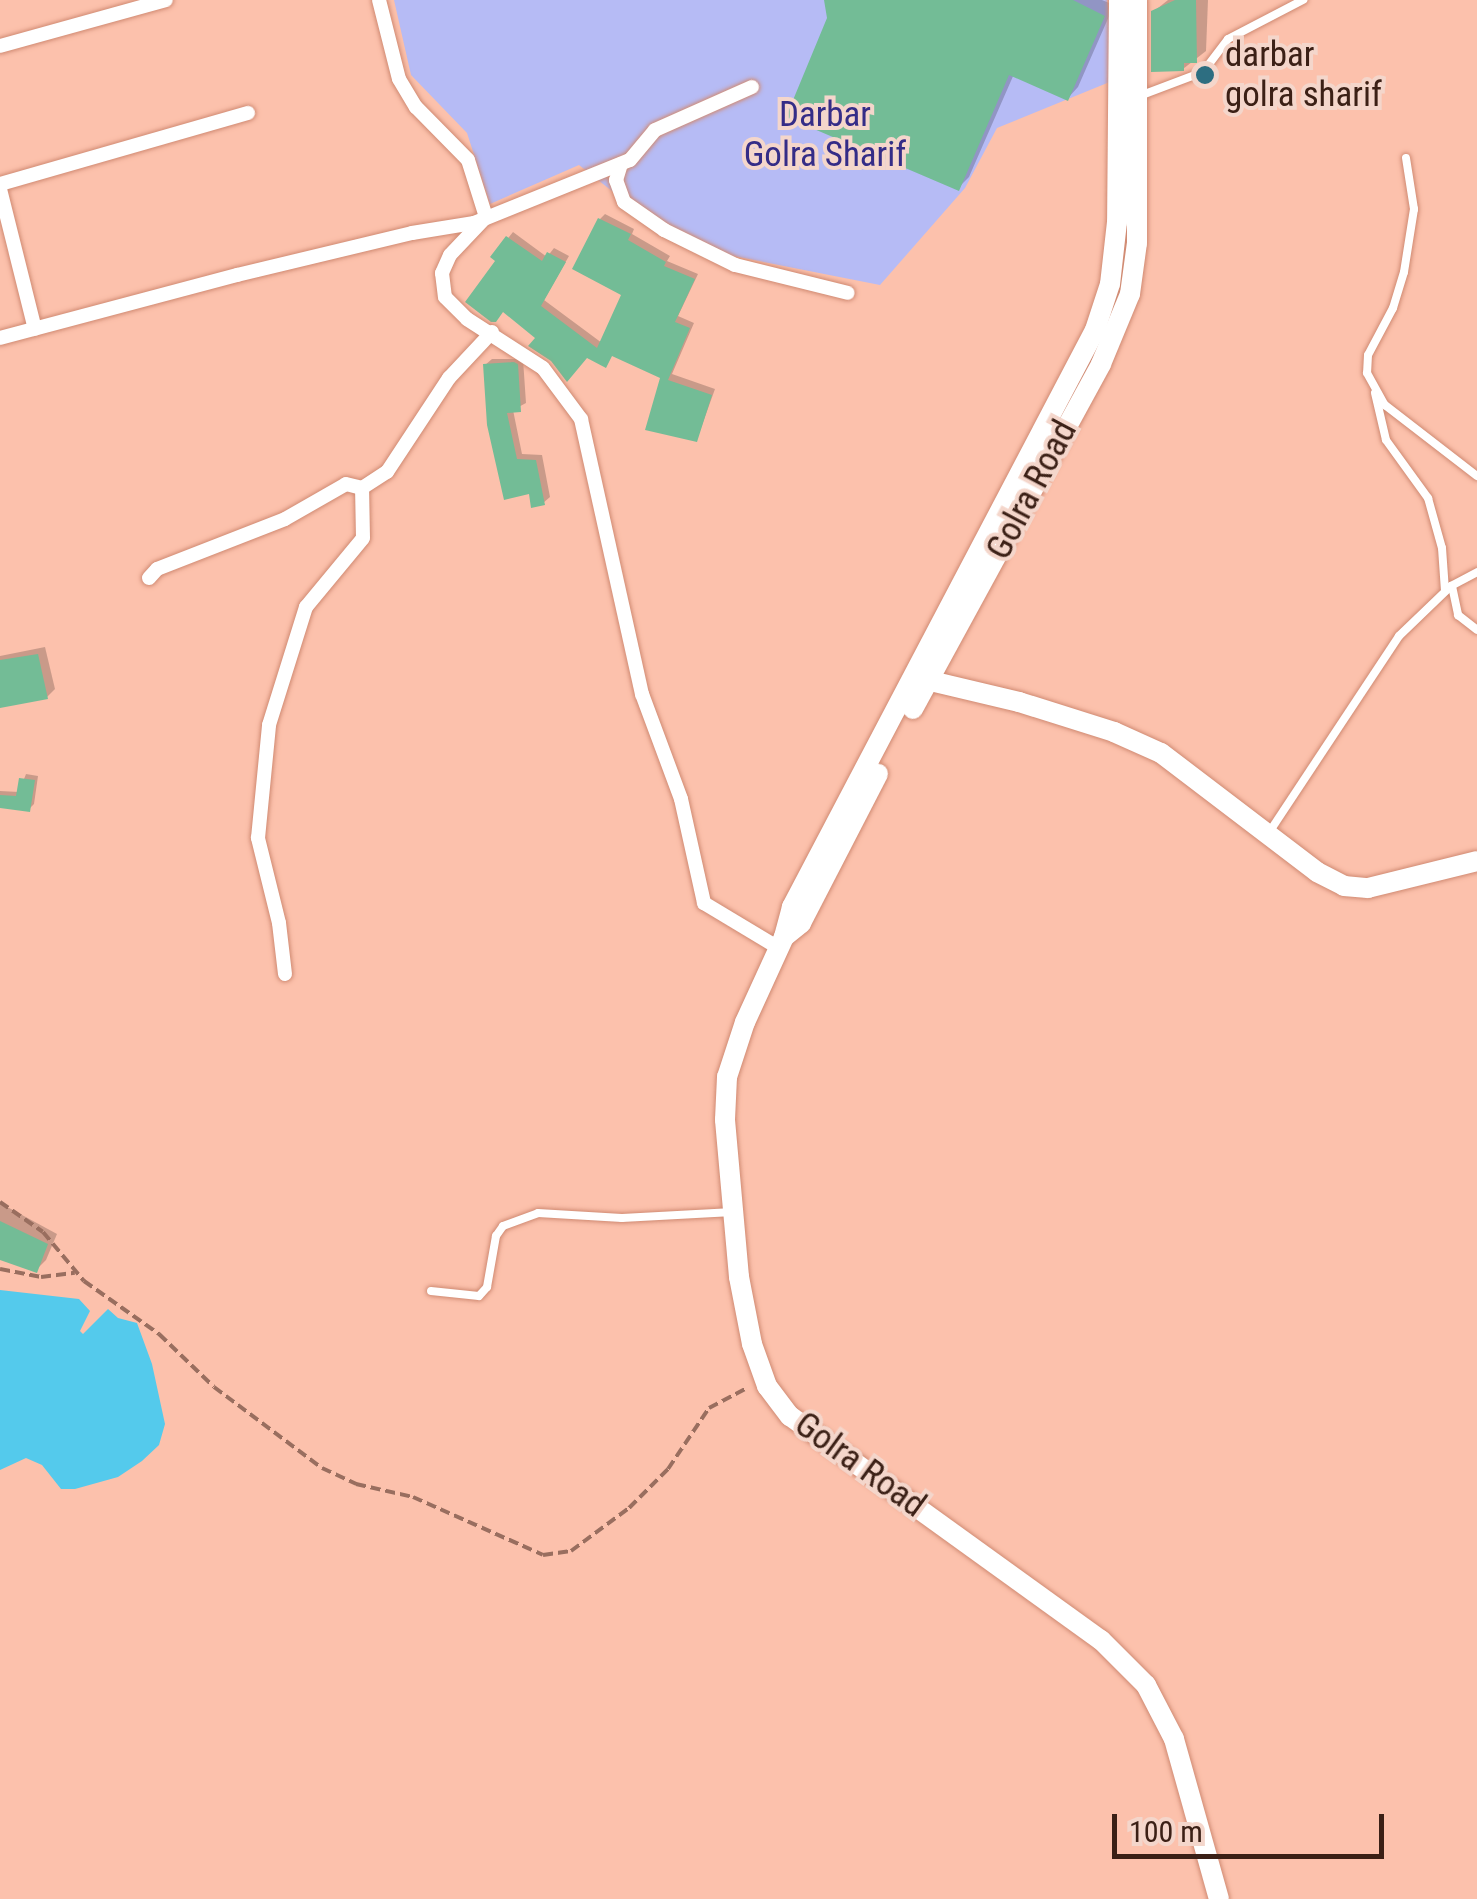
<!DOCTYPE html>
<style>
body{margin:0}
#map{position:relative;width:1477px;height:1899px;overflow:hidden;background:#fcc1ac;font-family:"Roboto Condensed",sans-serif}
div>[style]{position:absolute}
.green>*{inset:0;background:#b6bbf5}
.water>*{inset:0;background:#54caec}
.shadow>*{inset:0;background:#0003}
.building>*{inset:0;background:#73bc96}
.path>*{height:4px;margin-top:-2px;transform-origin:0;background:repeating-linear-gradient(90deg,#996e5f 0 10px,transparent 0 15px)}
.roads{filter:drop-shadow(0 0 2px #d08a72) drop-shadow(0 0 2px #d08a72)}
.lane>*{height:8px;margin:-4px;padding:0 4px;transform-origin:4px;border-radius:4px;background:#fff}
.street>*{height:14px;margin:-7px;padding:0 7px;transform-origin:7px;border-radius:7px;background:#fff}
.secondary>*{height:20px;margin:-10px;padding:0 10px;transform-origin:10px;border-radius:10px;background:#fff}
.dots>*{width:28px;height:28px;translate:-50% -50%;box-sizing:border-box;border:5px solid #f4d6cb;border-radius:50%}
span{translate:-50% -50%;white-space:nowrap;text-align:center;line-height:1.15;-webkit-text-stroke:8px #f4d6cb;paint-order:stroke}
.poi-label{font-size:35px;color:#3b2016}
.left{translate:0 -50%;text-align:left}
.park-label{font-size:35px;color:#342c87}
.street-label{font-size:35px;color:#3b2016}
.scale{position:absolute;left:1112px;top:1814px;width:272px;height:45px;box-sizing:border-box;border:5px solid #3b2016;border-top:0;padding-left:12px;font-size:30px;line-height:35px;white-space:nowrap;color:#3b2016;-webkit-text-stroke:8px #f4d6cb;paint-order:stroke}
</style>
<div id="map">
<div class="green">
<i style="clip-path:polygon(394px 0,1107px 0,1117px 79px,997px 128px,965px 188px,880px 285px,713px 252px,617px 195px,579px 165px,490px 204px,467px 133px,411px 75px)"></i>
</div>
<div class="water">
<i style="clip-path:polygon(0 1290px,79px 1299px,90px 1311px,80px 1331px,83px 1334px,108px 1309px,118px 1318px,137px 1323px,152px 1364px,165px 1424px,159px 1445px,142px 1461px,118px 1477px,75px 1489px,61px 1489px,42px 1465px,26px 1458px,0 1470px)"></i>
</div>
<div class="shadow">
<i style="clip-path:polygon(827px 0,1102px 0,1114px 5px,1078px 87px,1068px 98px,1014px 74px,969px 177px,958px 188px,830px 18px)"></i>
<i style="clip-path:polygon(1168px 0,1208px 0,1206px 51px,1183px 69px,1153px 12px)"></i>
<i style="clip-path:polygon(605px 214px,634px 229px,632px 234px,670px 256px,667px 261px,698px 274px,678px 316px,694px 323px,672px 374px,715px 389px,697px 439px,663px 377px,613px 354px,605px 365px,538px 337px,494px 256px,513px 232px,547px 257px,554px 248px,569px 256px,544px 300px,602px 343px,625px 294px,600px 219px)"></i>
<i style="clip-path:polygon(492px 359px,523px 359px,526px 403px,513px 410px,522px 454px,542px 455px,550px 497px,543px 503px,531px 491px,506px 497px,485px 365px)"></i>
<i style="clip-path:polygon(45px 647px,55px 689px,47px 697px,0 697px,0 656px)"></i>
<i style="clip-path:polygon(26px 774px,38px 776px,34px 804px,29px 809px,0 805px,0 791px,19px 792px)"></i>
<i style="clip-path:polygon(0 1203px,57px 1234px,46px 1260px,36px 1270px,0 1255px)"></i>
</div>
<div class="building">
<i style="clip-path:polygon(824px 0,1073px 0,1105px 16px,1068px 101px,1009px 75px,959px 191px,786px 117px,827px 18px)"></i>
<i style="clip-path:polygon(1175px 0,1196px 0,1197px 63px,1184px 63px,1184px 71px,1151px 72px,1151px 11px)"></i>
<i style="clip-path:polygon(598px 218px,631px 234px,628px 240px,666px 262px,664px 266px,695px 279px,675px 322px,690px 328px,668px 380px,712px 395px,697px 442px,645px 430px,660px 378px,612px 356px,606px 368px,587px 358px,567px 382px,551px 361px,528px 346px,535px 338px,503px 312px,496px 322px,491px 322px,465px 302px,495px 261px,490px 257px,506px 236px,542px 261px,547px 252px,566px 262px,541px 306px,597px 348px,621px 295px,572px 269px)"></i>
<i style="clip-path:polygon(514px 362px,518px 364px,521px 412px,507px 413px,517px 459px,536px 460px,545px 505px,531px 508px,529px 494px,504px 500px,487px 425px,483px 364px)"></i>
<i style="clip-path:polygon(38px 654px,48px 699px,0 708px,0 660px)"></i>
<i style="clip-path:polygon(19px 778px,35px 780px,30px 812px,0 808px,0 795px,16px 796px)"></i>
<i style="clip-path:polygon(0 1221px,48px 1244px,37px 1273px,0 1260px)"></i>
</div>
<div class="path">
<i style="left:0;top:1202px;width:52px;rotate:34.9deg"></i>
<i style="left:43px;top:1232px;width:64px;rotate:50.1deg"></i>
<i style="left:84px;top:1281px;width:92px;rotate:35.2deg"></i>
<i style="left:159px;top:1334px;width:76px;rotate:43.9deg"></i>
<i style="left:214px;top:1387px;width:135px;rotate:36.9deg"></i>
<i style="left:322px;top:1468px;width:38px;rotate:25deg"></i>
<i style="left:356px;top:1484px;width:58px;rotate:12.8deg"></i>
<i style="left:413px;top:1497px;width:142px;rotate:24deg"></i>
<i style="left:543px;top:1555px;width:28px;rotate:-8deg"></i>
<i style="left:571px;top:1551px;width:72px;rotate:-36.6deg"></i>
<i style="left:629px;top:1508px;width:55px;rotate:-45deg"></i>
<i style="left:668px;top:1469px;width:73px;rotate:-56.1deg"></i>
<i style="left:709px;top:1408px;width:43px;rotate:-27.8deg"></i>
<i style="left:0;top:1269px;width:42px;rotate:11deg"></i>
<i style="left:41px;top:1277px;width:34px;rotate:-7deg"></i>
</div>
<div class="roads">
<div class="lane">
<i style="left:1142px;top:95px;width:65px;rotate:-20.7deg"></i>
<i style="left:1203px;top:72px;width:41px;rotate:-52.9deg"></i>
<i style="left:1228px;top:39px;width:85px;rotate:-27.5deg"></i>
<i style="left:1406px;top:158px;width:52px;rotate:81.1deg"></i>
<i style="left:1414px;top:209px;width:64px;rotate:99deg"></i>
<i style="left:1404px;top:272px;width:38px;rotate:107deg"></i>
<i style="left:1393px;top:308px;width:53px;rotate:118deg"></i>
<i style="left:1368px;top:355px;width:18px;rotate:93deg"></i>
<i style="left:1367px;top:373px;width:37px;rotate:61deg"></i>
<i style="left:1385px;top:405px;width:116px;rotate:37.7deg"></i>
<i style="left:1375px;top:393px;width:48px;rotate:76.8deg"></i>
<i style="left:1386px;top:440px;width:72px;rotate:54.1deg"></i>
<i style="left:1428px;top:498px;width:52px;rotate:74.4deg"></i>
<i style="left:1442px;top:548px;width:43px;rotate:86deg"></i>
<i style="left:1452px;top:586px;width:30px;rotate:78deg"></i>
<i style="left:1458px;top:615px;width:24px;rotate:38deg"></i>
<i style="left:1268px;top:834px;width:237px;rotate:-56.5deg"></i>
<i style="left:1399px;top:636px;width:72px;rotate:-43.9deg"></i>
<i style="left:1451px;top:586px;width:30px;rotate:-28deg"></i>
<i style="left:431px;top:1291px;width:48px;rotate:5.9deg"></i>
<i style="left:479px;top:1296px;width:12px;rotate:-48deg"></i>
<i style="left:487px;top:1287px;width:52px;rotate:-80deg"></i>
<i style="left:496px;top:1236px;width:12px;rotate:-55deg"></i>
<i style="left:503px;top:1226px;width:37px;rotate:-20deg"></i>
<i style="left:538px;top:1213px;width:84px;rotate:3.4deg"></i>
<i style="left:622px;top:1218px;width:111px;rotate:-3.1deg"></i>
</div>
<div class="street">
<i style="left:379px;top:0;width:81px;rotate:75.8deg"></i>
<i style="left:399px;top:79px;width:33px;rotate:59deg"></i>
<i style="left:416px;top:107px;width:74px;rotate:45.5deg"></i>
<i style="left:468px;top:160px;width:60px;rotate:72.5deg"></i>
<i style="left:486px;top:217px;width:52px;rotate:133.5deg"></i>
<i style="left:450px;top:255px;width:20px;rotate:114deg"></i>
<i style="left:442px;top:273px;width:24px;rotate:83deg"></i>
<i style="left:445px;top:297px;width:31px;rotate:45deg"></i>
<i style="left:467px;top:319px;width:90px;rotate:32.8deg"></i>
<i style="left:543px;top:368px;width:64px;rotate:53.3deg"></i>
<i style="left:581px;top:419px;width:282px;rotate:77.5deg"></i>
<i style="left:642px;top:694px;width:112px;rotate:69.6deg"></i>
<i style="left:681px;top:799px;width:107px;rotate:77.5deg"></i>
<i style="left:704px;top:903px;width:87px;rotate:31deg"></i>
<i style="left:0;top:46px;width:172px;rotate:-15.5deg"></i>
<i style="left:621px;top:164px;width:17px;rotate:107deg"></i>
<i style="left:616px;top:180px;width:23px;rotate:70deg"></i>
<i style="left:624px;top:202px;width:49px;rotate:35deg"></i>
<i style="left:664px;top:230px;width:79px;rotate:26.2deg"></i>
<i style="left:735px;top:265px;width:116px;rotate:13.9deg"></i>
<i style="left:0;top:184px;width:258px;rotate:-16deg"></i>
<i style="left:0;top:189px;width:144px;rotate:76deg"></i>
<i style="left:0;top:338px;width:245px;rotate:-14.9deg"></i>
<i style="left:237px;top:275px;width:180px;rotate:-13.5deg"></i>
<i style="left:412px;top:233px;width:63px;rotate:-9.2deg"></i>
<i style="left:474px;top:223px;width:168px;rotate:-22deg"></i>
<i style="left:630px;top:160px;width:39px;rotate:-50deg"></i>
<i style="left:655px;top:130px;width:106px;rotate:-23.9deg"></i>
<i style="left:149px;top:578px;width:12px;rotate:-48deg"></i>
<i style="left:157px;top:569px;width:137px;rotate:-21.3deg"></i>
<i style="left:285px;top:519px;width:70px;rotate:-29.8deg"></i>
<i style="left:346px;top:484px;width:16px;rotate:14deg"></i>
<i style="left:362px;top:488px;width:30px;rotate:-33deg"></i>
<i style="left:387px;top:472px;width:113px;rotate:-56.6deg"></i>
<i style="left:449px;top:378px;width:63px;rotate:-46.9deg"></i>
<i style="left:285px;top:974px;width:51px;rotate:-96.7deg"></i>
<i style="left:279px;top:923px;width:88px;rotate:-103.9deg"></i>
<i style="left:258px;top:838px;width:114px;rotate:-84.4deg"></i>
<i style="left:269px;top:725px;width:124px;rotate:-72.6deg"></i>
<i style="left:306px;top:607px;width:89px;rotate:-50.4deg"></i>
<i style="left:363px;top:538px;width:50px;rotate:-91.1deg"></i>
</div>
<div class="secondary">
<i style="left:1119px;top:0;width:222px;rotate:90.5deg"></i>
<i style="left:1117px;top:222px;width:62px;rotate:96.4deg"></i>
<i style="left:1110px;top:284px;width:48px;rotate:108.1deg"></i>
<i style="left:1095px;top:330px;width:652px;rotate:117.71deg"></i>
<i style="left:792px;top:907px;width:31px;rotate:105deg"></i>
<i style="left:784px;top:937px;width:94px;rotate:114.6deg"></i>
<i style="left:745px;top:1022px;width:58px;rotate:108.1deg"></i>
<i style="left:727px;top:1077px;width:43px;rotate:92.7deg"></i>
<i style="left:725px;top:1120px;width:158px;rotate:84.9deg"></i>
<i style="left:739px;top:1277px;width:68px;rotate:79deg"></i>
<i style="left:752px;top:1344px;width:45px;rotate:70.3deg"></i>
<i style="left:767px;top:1386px;width:38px;rotate:53deg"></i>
<i style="left:790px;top:1416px;width:383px;rotate:35.8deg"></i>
<i style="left:1101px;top:1640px;width:64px;rotate:45deg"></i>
<i style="left:1146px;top:1685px;width:61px;rotate:62.6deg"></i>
<i style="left:1174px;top:1739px;width:166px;rotate:74.3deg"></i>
<i style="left:918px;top:678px;width:104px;rotate:13.4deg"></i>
<i style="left:1019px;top:702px;width:100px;rotate:17.5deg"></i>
<i style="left:1114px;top:732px;width:51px;rotate:24.1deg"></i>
<i style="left:1161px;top:753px;width:196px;rotate:37.3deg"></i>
<i style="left:1317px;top:872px;width:30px;rotate:27deg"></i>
<i style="left:1344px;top:886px;width:24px;rotate:5deg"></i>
<i style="left:1368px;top:888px;width:112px;rotate:-13.9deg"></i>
<i style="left:913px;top:709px;width:393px;rotate:-61.4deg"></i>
<i style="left:1101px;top:364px;width:76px;rotate:-67.5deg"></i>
<i style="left:1130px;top:294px;width:51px;rotate:-82.2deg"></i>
<i style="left:1137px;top:243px;width:243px;rotate:-90deg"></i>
<i style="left:784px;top:937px;width:22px;rotate:-39deg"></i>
<i style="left:801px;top:923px;width:168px;rotate:-62.7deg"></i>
</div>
</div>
<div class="dots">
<i style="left:1205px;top:75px;background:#2d6e81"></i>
</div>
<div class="poi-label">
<span class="left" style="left:1225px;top:75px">darbar<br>golra sharif</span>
</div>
<div class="park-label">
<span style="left:825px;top:135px">Darbar<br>Golra Sharif</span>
</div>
<div class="street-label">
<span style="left:1032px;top:490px;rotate:-62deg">Golra Road</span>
<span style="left:860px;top:1465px;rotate:36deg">Golra Road</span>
</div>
<div class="scale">100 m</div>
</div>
